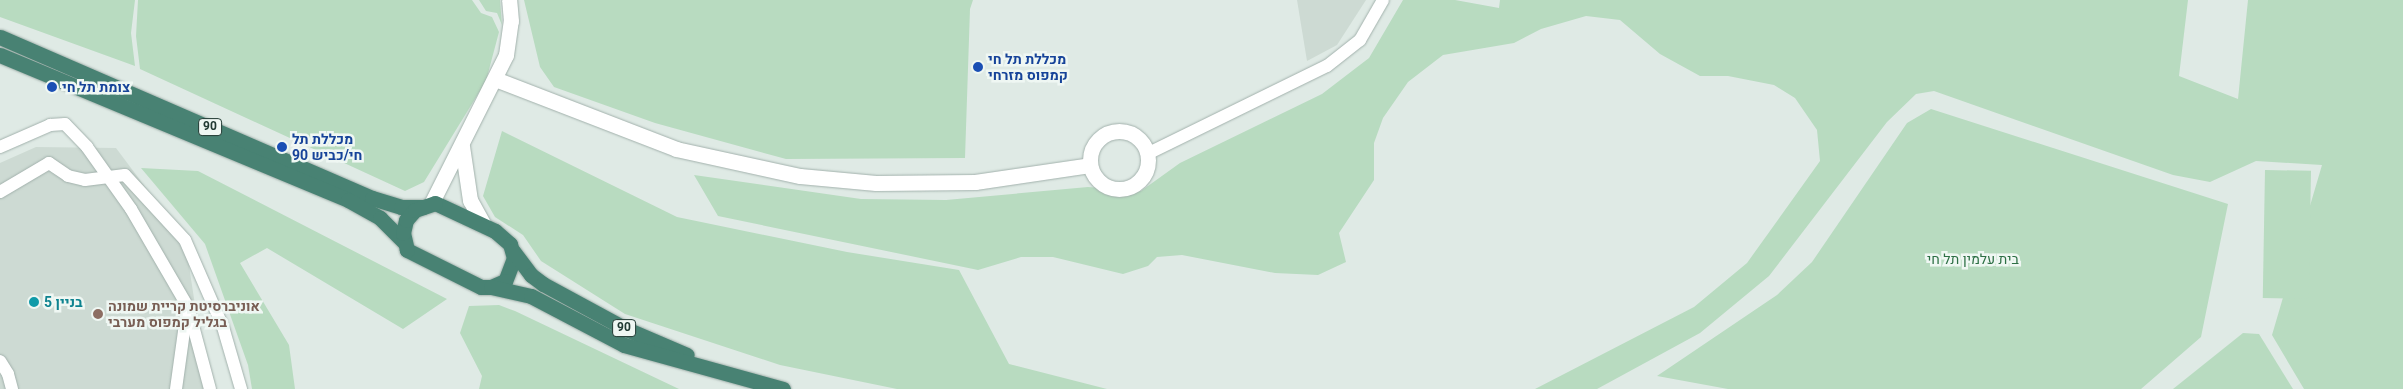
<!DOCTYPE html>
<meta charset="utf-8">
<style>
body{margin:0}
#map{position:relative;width:2403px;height:389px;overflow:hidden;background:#dfeae5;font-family:Roboto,Heebo,sans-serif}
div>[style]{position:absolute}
.built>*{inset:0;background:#cddad3}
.green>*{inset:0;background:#b8dbc0;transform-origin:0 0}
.roads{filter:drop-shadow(0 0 1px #a2b1ac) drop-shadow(0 0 1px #a2b1ac)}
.minor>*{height:12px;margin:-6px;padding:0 6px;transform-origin:6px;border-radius:6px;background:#fff}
.tertiary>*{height:15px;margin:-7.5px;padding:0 7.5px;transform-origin:7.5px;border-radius:7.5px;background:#fff}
.tertiary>.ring{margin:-7.5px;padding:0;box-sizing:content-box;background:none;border:15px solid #fff;border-radius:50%}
.trunk>*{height:15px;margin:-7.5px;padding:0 7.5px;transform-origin:7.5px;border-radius:7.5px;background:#488273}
.dots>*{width:14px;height:14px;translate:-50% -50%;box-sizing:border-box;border:2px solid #eff7f3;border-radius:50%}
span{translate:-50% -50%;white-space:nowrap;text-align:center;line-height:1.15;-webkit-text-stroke:5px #eff7f3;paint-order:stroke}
.shield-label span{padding:1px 4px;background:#eff7f3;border:1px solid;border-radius:4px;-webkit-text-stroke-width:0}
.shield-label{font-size:12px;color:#203932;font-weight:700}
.transit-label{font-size:14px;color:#164399;font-weight:700}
.left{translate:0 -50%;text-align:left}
.park-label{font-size:14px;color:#2c6f44}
.culture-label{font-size:14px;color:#0d838f;font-weight:700}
.education-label{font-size:14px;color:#785e54;font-weight:700}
</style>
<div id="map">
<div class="built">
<i style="clip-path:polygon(1297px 0,1366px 0,1337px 45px,1307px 61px)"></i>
<i style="clip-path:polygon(36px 147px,116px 148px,185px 240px,208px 389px,0 389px,0 163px)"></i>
</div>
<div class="green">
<i style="clip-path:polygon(0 0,135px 0,131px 33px,135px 66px,0 17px)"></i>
<i style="clip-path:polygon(138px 0,472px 0,481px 13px,492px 17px,499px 32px,486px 81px,424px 182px,405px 191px,140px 69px,136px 36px)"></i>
<i style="clip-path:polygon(479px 0,500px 0,502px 25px,497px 13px,486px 11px)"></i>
<i style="clip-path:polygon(524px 0,973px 0,970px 9px,965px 158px,786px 159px,655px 123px,554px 87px,540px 67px)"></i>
<i style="clip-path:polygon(1403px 0,1455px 0,1499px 8px,1500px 0,2188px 0,2179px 76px,2238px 99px,2248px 0,2403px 0,2403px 389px,2304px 389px,2272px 335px,2322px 165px,2256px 161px,2210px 182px,2173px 175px,1934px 91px,1916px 94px,1887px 122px,1769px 276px,1700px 333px,1597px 389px,1535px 389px,1694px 307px,1747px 263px,1820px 161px,1817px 130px,1795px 98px,1774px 85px,1728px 76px,1700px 76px,1660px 54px,1620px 20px,1586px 16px,1541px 29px,1514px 43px,1443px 55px,1408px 82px,1383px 118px,1374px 143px,1374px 180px,1339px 233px,1346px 262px,1318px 275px,1275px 273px,1182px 255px,1157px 257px,1148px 266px,1123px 274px,1053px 257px,1021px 257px,978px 270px,718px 216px,694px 175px,861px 199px,946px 200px,1088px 187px,1141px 191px,1180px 163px,1322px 94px,1369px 58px)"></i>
<i style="clip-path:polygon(1931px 109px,2228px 204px,2201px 337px,2141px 389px,1728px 389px,1657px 376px,1777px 295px,1812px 262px,1907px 123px)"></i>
<i style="clip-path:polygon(502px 131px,677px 217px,847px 252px,959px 270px,1009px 364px,1107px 389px,897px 389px,780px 365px,625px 314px,541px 261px,523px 235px,495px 217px,483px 196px)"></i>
<i style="clip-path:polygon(141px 168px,198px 171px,447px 299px,403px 329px,267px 248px,240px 263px,289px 345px,295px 389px,252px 389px,248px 365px,205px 244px)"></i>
<i style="left:2265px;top:170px;width:46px;height:128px;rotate:1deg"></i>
<i style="clip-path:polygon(499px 305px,515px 311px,679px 389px,479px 389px,482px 376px,460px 333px,469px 306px)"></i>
<i style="clip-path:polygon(2243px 333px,2259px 334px,2293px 389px,2173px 389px)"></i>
</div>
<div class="roads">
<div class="minor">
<i style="left:0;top:147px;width:55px;rotate:-23.7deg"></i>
<i style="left:50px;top:125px;width:15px;rotate:-4deg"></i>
<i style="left:65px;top:124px;width:32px;rotate:46deg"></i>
<i style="left:87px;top:147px;width:76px;rotate:54.6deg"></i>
<i style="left:131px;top:209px;width:113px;rotate:59.8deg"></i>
<i style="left:188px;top:307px;width:85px;rotate:75deg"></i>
<i style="left:1147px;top:154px;width:200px;rotate:-26.1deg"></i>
<i style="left:1327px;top:66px;width:42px;rotate:-38.2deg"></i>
<i style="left:1360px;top:40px;width:46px;rotate:-60.1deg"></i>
<i style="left:0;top:192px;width:57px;rotate:-30.6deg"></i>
<i style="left:49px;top:163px;width:23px;rotate:34deg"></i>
<i style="left:68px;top:176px;width:17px;rotate:13deg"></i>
<i style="left:85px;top:180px;width:40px;rotate:-7.1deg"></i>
<i style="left:125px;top:175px;width:88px;rotate:47.3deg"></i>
<i style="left:185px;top:240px;width:95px;rotate:66.4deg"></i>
<i style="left:223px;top:327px;width:65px;rotate:73.8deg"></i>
<i style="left:0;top:361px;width:15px;rotate:58deg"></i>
<i style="left:8px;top:374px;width:16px;rotate:75deg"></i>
<i style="left:176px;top:389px;width:80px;rotate:-82.1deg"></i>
</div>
<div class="tertiary">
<i style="left:495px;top:79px;width:194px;rotate:21.1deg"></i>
<i style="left:676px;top:149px;width:127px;rotate:12.3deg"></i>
<i style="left:800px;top:176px;width:76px;rotate:5.3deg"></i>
<i style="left:876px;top:183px;width:99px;rotate:-0.6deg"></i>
<i style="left:975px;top:182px;width:116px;rotate:-8.4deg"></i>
<i class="ring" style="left:1090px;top:131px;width:43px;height:43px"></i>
<i style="left:462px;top:146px;width:55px;rotate:81.6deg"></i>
<i style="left:470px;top:200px;width:29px;rotate:61deg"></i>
<i style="left:431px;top:204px;width:167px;rotate:-63.3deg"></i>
<i style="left:506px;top:55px;width:34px;rotate:-82deg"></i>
<i style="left:511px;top:21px;width:21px;rotate:-95deg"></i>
</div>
<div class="trunk">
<i style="left:0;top:37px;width:405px;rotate:23.4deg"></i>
<i style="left:372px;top:198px;width:30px;rotate:17deg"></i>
<i style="left:401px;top:207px;width:22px"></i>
<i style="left:0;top:55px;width:377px;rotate:22.6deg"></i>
<i style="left:348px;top:200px;width:37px;rotate:29deg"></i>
<i style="left:380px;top:218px;width:34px;rotate:45deg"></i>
<i style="left:435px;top:203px;width:66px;rotate:25deg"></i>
<i style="left:495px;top:231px;width:20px;rotate:41deg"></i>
<i style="left:510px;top:244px;width:15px;rotate:74deg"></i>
<i style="left:514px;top:258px;width:25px;rotate:111deg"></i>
<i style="left:505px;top:281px;width:15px;rotate:157deg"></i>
<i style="left:491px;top:287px;width:10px;rotate:180deg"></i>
<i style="left:481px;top:287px;width:83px;rotate:-153.4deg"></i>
<i style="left:407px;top:250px;width:17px;rotate:-103deg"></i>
<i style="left:403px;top:233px;width:13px;rotate:-77deg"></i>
<i style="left:406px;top:220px;width:13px;rotate:-48deg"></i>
<i style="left:415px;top:210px;width:21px;rotate:-19deg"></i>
<i style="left:513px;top:251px;width:30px;rotate:53deg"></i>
<i style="left:531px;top:275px;width:15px;rotate:37deg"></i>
<i style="left:543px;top:284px;width:94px;rotate:28.5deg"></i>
<i style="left:626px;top:329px;width:66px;rotate:23.1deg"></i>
<i style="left:491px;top:287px;width:41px;rotate:12.7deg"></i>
<i style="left:531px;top:296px;width:105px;rotate:27.8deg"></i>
<i style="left:624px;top:345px;width:165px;rotate:15.5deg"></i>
</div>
</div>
<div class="dots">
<i style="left:978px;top:67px;background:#1a4fb4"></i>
<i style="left:52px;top:87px;background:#1a4fb4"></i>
<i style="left:282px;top:147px;background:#1a4fb4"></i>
<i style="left:34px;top:302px;background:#0f9aa8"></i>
<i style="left:98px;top:314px;background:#8d6e63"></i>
</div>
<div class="shield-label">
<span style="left:210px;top:127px">90</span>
<span style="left:624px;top:328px">90</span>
</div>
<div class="transit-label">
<span class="left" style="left:988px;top:67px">מכללת תל חי<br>קמפוס מזרחי</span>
<span class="left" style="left:62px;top:87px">צומת תל חי</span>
<span class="left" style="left:292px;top:147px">מכללת תל<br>חי/כביש 90</span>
</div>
<div class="park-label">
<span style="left:1973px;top:259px">בית עלמין תל חי</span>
</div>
<div class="culture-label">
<span class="left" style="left:44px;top:302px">בניין 5</span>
</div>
<div class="education-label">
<span class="left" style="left:108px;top:314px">אוניברסיטת קריית שמונה<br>בגליל קמפוס מערבי</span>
</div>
</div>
